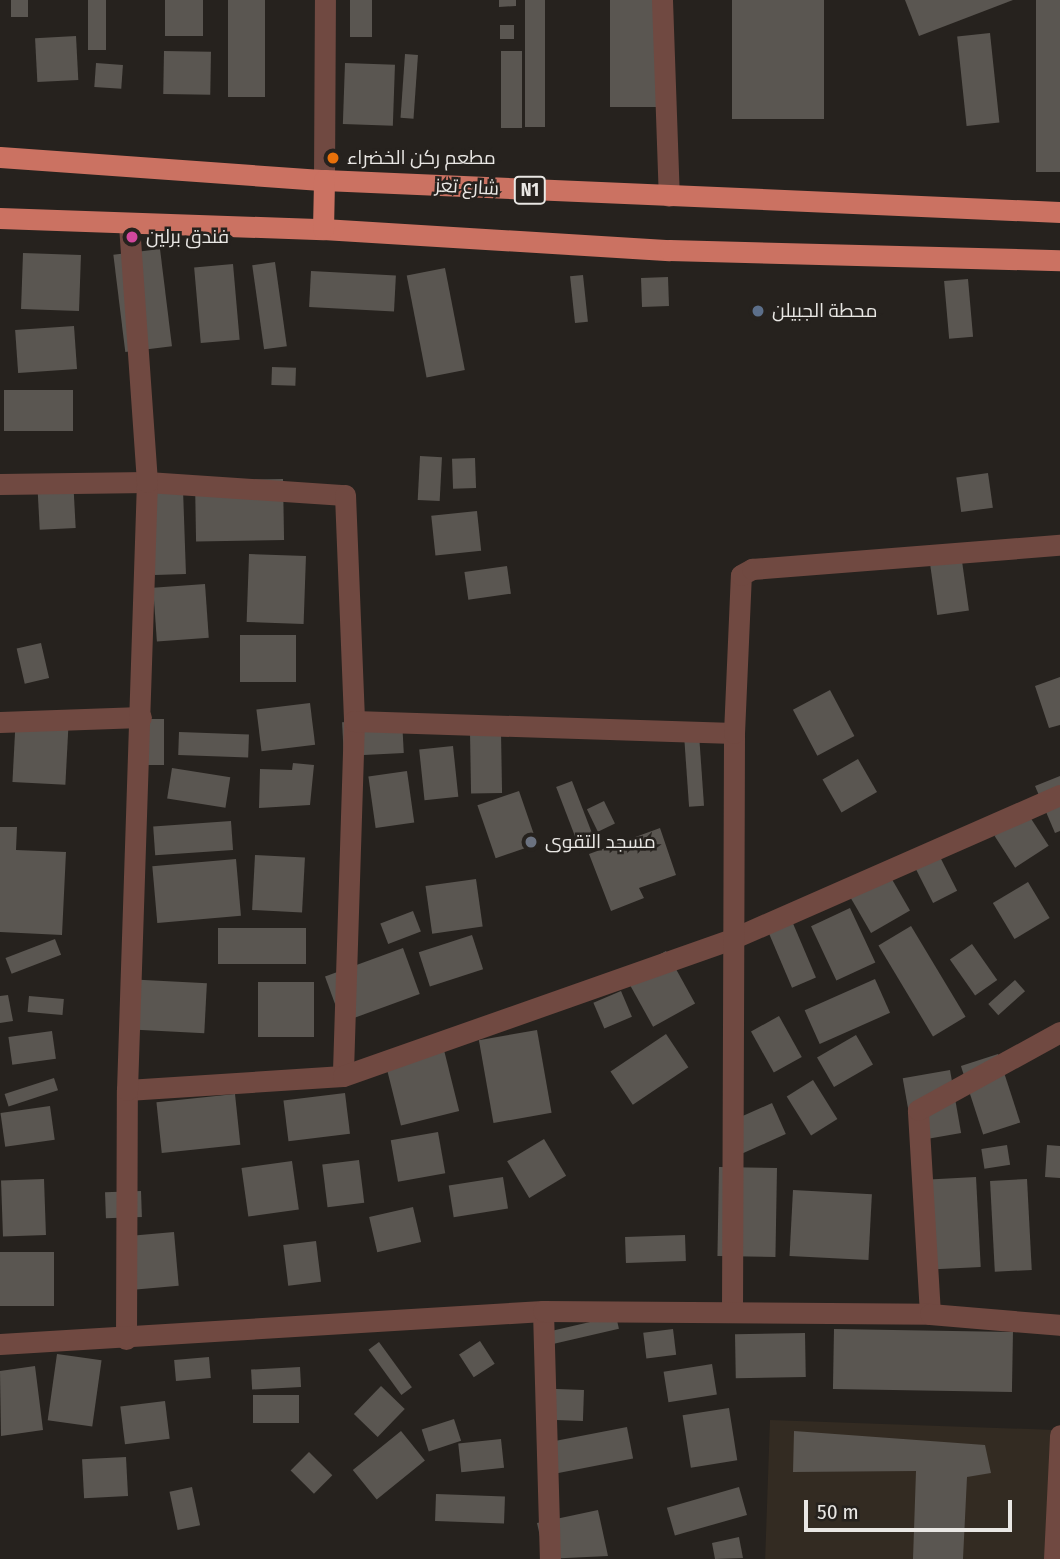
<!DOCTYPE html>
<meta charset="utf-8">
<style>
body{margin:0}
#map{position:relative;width:1060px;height:1559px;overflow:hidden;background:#26221e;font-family:"Fira Sans Condensed",Cairo,sans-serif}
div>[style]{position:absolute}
.built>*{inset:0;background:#332b22;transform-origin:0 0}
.building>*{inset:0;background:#5a5651;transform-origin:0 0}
.minor>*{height:21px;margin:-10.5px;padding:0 10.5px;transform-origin:10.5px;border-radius:10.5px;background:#704941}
.trunk>*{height:21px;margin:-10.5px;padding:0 10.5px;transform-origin:10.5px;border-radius:10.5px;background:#cb7262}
.dots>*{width:19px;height:19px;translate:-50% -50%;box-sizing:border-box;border:4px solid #26221e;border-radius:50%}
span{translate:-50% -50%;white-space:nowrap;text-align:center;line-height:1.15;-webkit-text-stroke:5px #26221e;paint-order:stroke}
.shield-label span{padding:2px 5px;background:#26221e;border:2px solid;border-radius:5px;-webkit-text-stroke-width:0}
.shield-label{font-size:18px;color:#e9e7e4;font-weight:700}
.poi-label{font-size:19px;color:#e9e7e4}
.left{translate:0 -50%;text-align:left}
.street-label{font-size:19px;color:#e9e7e4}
.scale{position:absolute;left:804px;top:1500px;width:208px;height:32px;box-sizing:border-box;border:4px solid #e9e7e4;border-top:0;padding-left:9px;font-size:21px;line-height:24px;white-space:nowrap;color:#e9e7e4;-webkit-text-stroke:5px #26221e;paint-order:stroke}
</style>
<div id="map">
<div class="built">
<i style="left:770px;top:1420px;width:285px;height:139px;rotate:2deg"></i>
</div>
<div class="building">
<i style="left:11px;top:0;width:17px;height:17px"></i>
<i style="left:88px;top:0;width:18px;height:50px"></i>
<i style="left:165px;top:0;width:38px;height:36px"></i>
<i style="left:228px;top:0;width:37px;height:97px"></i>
<i style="left:350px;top:0;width:22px;height:37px"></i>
<i style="clip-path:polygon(499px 0,516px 0,516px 6px,499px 7px)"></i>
<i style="left:525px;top:0;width:20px;height:127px"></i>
<i style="left:610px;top:0;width:57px;height:107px"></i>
<i style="left:732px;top:0;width:92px;height:119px"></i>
<i style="clip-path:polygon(905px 0,1013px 0,919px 36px)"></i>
<i style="left:1036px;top:0;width:24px;height:172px"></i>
<i style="left:500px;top:25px;width:14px;height:14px"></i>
<i style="left:990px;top:33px;width:90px;height:33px;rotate:84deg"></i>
<i style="left:76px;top:36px;width:44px;height:41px;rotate:87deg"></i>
<i style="left:164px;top:51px;width:47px;height:43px;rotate:1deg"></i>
<i style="left:501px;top:51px;width:21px;height:77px"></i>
<i style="left:405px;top:54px;width:13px;height:64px;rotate:4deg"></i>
<i style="left:96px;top:63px;width:27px;height:24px;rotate:4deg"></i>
<i style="left:345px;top:63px;width:50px;height:61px;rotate:2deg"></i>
<i style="left:160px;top:249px;width:98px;height:47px;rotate:83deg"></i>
<i style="left:23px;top:253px;width:58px;height:56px;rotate:2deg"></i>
<i style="left:275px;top:262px;width:85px;height:23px;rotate:82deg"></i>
<i style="left:233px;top:264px;width:76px;height:39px;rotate:85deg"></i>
<i style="left:445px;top:268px;width:104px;height:39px;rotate:79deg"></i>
<i style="left:311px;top:271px;width:85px;height:36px;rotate:3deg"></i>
<i style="left:583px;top:275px;width:47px;height:13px;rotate:84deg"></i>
<i style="left:668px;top:277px;width:29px;height:27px;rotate:88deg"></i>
<i style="left:968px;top:279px;width:58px;height:24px;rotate:85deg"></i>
<i style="left:74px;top:326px;width:43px;height:59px;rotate:86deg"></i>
<i style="left:272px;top:367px;width:24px;height:18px;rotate:2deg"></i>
<i style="left:73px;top:390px;width:41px;height:69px;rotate:90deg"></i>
<i style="left:420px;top:456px;width:22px;height:44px;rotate:3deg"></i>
<i style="left:475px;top:458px;width:30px;height:23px;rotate:88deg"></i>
<i style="left:988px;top:473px;width:35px;height:32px;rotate:82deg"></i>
<i style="left:73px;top:477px;width:51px;height:36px;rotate:87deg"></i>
<i style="left:283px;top:479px;width:61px;height:88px;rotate:89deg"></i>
<i style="left:183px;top:489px;width:85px;height:31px;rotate:88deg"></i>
<i style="left:477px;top:511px;width:40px;height:46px;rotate:84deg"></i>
<i style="left:249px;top:554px;width:57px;height:68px;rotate:2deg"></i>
<i style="left:961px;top:554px;width:57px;height:32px;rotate:82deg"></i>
<i style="left:507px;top:566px;width:28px;height:43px;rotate:82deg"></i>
<i style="left:205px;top:584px;width:54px;height:52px;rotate:86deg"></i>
<i style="left:240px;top:635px;width:56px;height:47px"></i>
<i style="left:41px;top:643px;width:36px;height:25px;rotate:77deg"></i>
<i style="clip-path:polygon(1060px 677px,1060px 725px,1049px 728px,1035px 686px)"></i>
<i style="left:830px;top:690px;width:52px;height:42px;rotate:62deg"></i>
<i style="left:310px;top:703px;width:42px;height:54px;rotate:83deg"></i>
<i style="left:16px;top:714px;width:53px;height:68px;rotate:3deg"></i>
<i style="left:145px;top:719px;width:19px;height:46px"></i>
<i style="left:402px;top:719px;width:34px;height:60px;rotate:87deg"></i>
<i style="left:179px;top:732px;width:70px;height:23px;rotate:2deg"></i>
<i style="left:501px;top:732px;width:61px;height:31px;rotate:89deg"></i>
<i style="left:699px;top:734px;width:72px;height:15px;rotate:86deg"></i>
<i style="left:453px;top:746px;width:51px;height:34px;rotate:84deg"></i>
<i style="left:858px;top:759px;width:38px;height:41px;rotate:60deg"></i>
<i style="clip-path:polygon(293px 763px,314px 765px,310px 805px,259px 808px,260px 769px,292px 770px)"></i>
<i style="left:172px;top:768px;width:59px;height:31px;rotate:9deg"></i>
<i style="left:407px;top:771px;width:52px;height:39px;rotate:82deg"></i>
<i style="clip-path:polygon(1060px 776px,1060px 831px,1055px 833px,1035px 786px)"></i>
<i style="left:572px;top:781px;width:58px;height:17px;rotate:69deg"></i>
<i style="left:519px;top:791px;width:56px;height:44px;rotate:71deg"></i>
<i style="left:604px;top:801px;width:25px;height:19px;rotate:64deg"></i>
<i style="left:1028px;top:814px;width:38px;height:40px;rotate:57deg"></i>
<i style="left:231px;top:821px;width:29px;height:78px;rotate:86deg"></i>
<i style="clip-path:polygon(0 827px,17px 827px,16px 850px,66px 852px,62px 935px,0 932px)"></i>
<i style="clip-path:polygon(660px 828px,676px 875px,639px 888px,644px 898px,611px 911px,589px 854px)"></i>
<i style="left:255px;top:855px;width:50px;height:55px;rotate:3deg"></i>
<i style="left:939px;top:855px;width:40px;height:27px;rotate:63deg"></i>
<i style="left:236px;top:859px;width:57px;height:84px;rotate:85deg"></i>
<i style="left:886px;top:869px;width:48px;height:45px;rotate:60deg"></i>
<i style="left:476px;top:879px;width:48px;height:51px;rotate:82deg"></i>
<i style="left:1028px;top:882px;width:42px;height:41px;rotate:59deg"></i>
<i style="left:850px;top:908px;width:60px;height:43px;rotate:65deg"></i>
<i style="left:413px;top:911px;width:22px;height:35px;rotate:69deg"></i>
<i style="left:789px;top:914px;width:69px;height:26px;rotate:67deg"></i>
<i style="left:911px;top:926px;width:106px;height:38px;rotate:59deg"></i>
<i style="left:218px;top:928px;width:88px;height:36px"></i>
<i style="left:472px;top:935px;width:36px;height:56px;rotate:72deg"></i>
<i style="left:55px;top:939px;width:17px;height:53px;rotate:69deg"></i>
<i style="left:972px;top:944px;width:44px;height:27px;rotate:55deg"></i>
<i style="left:403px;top:948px;width:49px;height:83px;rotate:70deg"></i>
<i style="left:666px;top:951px;width:60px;height:48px;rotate:61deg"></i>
<i style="left:125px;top:979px;width:82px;height:50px;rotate:3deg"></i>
<i style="left:875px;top:979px;width:37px;height:77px;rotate:66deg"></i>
<i style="left:1015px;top:980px;width:15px;height:36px;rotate:48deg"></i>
<i style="left:258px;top:982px;width:56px;height:55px"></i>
<i style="left:621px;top:991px;width:28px;height:30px;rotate:67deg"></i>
<i style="clip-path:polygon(8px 995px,13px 1021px,0 1023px,0 996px)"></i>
<i style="left:29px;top:996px;width:35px;height:16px;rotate:5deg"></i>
<i style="left:779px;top:1016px;width:47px;height:32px;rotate:61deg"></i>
<i style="left:537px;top:1030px;width:84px;height:59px;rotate:80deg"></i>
<i style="left:52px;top:1031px;width:28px;height:44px;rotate:82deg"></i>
<i style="left:666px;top:1034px;width:40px;height:67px;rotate:56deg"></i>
<i style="left:856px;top:1035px;width:34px;height:45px;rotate:60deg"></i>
<i style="left:442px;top:1042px;width:71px;height:60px;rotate:76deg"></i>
<i style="left:998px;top:1054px;width:72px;height:39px;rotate:72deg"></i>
<i style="left:950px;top:1070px;width:64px;height:48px;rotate:80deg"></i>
<i style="left:54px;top:1078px;width:13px;height:52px;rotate:72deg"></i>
<i style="left:813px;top:1080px;width:46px;height:31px;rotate:58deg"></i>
<i style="left:345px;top:1093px;width:41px;height:62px;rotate:83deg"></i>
<i style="left:235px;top:1094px;width:51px;height:79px;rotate:84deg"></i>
<i style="left:772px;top:1103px;width:34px;height:47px;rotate:66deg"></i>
<i style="left:50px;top:1106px;width:34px;height:50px;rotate:82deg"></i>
<i style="left:438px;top:1132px;width:42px;height:48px;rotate:80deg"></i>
<i style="left:544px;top:1139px;width:43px;height:43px;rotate:59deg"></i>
<i style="left:1007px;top:1145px;width:20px;height:26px;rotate:81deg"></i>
<i style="clip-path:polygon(1047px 1145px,1060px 1146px,1060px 1178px,1045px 1177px)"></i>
<i style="left:359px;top:1160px;width:43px;height:37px;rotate:83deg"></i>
<i style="left:292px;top:1161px;width:49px;height:51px;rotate:82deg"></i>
<i style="left:719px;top:1167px;width:58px;height:89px;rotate:1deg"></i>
<i style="left:503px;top:1177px;width:32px;height:55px;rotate:81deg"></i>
<i style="left:976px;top:1177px;width:90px;height:61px;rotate:87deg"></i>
<i style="left:44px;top:1179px;width:56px;height:43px;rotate:88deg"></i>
<i style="left:1027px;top:1179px;width:91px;height:37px;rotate:87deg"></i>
<i style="left:793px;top:1190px;width:79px;height:66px;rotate:3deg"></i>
<i style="left:141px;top:1191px;width:26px;height:36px;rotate:88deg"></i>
<i style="left:413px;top:1207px;width:36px;height:45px;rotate:77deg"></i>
<i style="left:174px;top:1232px;width:54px;height:54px;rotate:85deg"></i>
<i style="left:685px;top:1235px;width:26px;height:60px;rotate:88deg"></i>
<i style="left:316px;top:1241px;width:41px;height:33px;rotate:83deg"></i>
<i style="left:0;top:1252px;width:54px;height:54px"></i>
<i style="left:616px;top:1316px;width:13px;height:81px;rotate:77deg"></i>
<i style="left:673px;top:1329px;width:26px;height:30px;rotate:83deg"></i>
<i style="left:834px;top:1329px;width:179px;height:60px;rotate:1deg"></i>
<i style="left:805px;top:1333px;width:44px;height:70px;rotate:89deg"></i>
<i style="left:480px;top:1341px;width:27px;height:25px;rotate:57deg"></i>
<i style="left:379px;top:1342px;width:56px;height:13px;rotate:54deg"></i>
<i style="left:57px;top:1354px;width:45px;height:67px;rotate:8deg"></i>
<i style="left:209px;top:1357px;width:21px;height:35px;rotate:85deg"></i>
<i style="left:712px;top:1364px;width:31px;height:49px;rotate:81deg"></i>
<i style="clip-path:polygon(35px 1366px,43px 1430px,1px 1436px,0 1371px)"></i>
<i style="left:300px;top:1367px;width:20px;height:49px;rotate:87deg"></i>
<i style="left:381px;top:1386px;width:33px;height:39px;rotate:44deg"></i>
<i style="left:584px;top:1390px;width:31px;height:47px;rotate:92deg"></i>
<i style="left:299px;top:1395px;width:28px;height:46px;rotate:90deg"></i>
<i style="left:165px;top:1401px;width:38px;height:45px;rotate:83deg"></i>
<i style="left:729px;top:1408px;width:53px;height:47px;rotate:81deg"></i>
<i style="left:454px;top:1419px;width:23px;height:34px;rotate:72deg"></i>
<i style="left:627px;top:1427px;width:32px;height:80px;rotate:79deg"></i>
<i style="left:401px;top:1431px;width:38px;height:62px;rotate:51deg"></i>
<i style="clip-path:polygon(794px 1431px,985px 1445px,991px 1473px,967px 1477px,963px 1559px,913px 1559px,916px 1471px,793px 1472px)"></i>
<i style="left:501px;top:1439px;width:29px;height:43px;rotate:84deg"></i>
<i style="left:309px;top:1452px;width:33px;height:26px;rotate:45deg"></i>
<i style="left:126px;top:1457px;width:39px;height:44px;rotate:87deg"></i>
<i style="left:192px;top:1487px;width:39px;height:23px;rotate:78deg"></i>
<i style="left:739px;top:1487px;width:29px;height:75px;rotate:74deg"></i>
<i style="left:436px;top:1494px;width:69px;height:27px;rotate:2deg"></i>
<i style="clip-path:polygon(598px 1510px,608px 1556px,545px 1559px,537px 1523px)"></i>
<i style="clip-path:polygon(739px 1537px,743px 1558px,715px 1559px,712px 1543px)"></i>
</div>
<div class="minor">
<i style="left:662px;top:0;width:196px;rotate:88deg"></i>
<i style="left:324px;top:180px;width:180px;rotate:-89.7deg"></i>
<i style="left:0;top:484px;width:147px;rotate:-0.8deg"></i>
<i style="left:147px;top:482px;width:198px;rotate:3.8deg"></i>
<i style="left:345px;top:495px;width:226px;rotate:87.7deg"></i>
<i style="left:354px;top:721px;width:355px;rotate:91.8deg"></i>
<i style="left:354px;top:721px;width:380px;rotate:1.8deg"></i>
<i style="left:0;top:722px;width:141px;rotate:-2deg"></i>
<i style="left:127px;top:1090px;width:216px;rotate:-3.7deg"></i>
<i style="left:343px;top:1076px;width:415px;rotate:-19.4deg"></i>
<i style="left:734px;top:938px;width:356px;rotate:-23.7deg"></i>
<i style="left:543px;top:1311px;width:248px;rotate:88.4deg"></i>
<i style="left:732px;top:1312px;width:579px;rotate:-89.8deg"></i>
<i style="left:734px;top:733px;width:158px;rotate:-87.5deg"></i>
<i style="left:741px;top:575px;width:13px;rotate:-29deg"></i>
<i style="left:752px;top:569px;width:309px;rotate:-4.5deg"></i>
<i style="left:930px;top:1314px;width:204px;rotate:-93.4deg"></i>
<i style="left:918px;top:1110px;width:162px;rotate:-28.8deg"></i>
<i style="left:126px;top:1339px;width:249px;rotate:-89.8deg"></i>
<i style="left:127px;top:1090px;width:608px;rotate:-88.12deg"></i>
<i style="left:147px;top:482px;width:259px;rotate:-94deg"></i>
<i style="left:0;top:1344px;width:544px;rotate:-3.48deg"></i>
<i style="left:543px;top:1311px;width:387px;rotate:0.4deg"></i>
<i style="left:930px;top:1314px;width:130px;rotate:4.8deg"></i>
<i style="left:1054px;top:1559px;width:124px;rotate:-87.2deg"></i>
</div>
<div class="trunk">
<i style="left:0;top:157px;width:325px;rotate:4.1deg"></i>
<i style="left:324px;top:180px;width:737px;rotate:2.49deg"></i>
<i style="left:0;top:218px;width:323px;rotate:2deg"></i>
<i style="left:323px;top:229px;width:347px;rotate:3.5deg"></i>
<i style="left:669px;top:250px;width:391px;rotate:1.5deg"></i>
<i style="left:323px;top:229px;width:49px;rotate:-88.8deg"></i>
</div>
<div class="dots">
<i style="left:333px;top:158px;background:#e8710a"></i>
<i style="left:132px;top:237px;background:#d1479c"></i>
<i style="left:758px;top:311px;background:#5c6f8a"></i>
<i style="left:531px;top:842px;background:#6b7280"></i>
</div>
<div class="shield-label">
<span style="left:530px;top:190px">N1</span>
</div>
<div class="poi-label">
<span class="left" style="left:347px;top:158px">مطعم ركن الخضراء</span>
<span class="left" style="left:146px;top:237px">فندق برلين</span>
<span class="left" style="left:772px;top:311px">محطة الجبيلن</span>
<span class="left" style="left:545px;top:842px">مسجد التقوى</span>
</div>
<div class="street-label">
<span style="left:467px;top:187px;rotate:3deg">شارع تعز</span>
</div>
<div class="scale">50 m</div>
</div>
